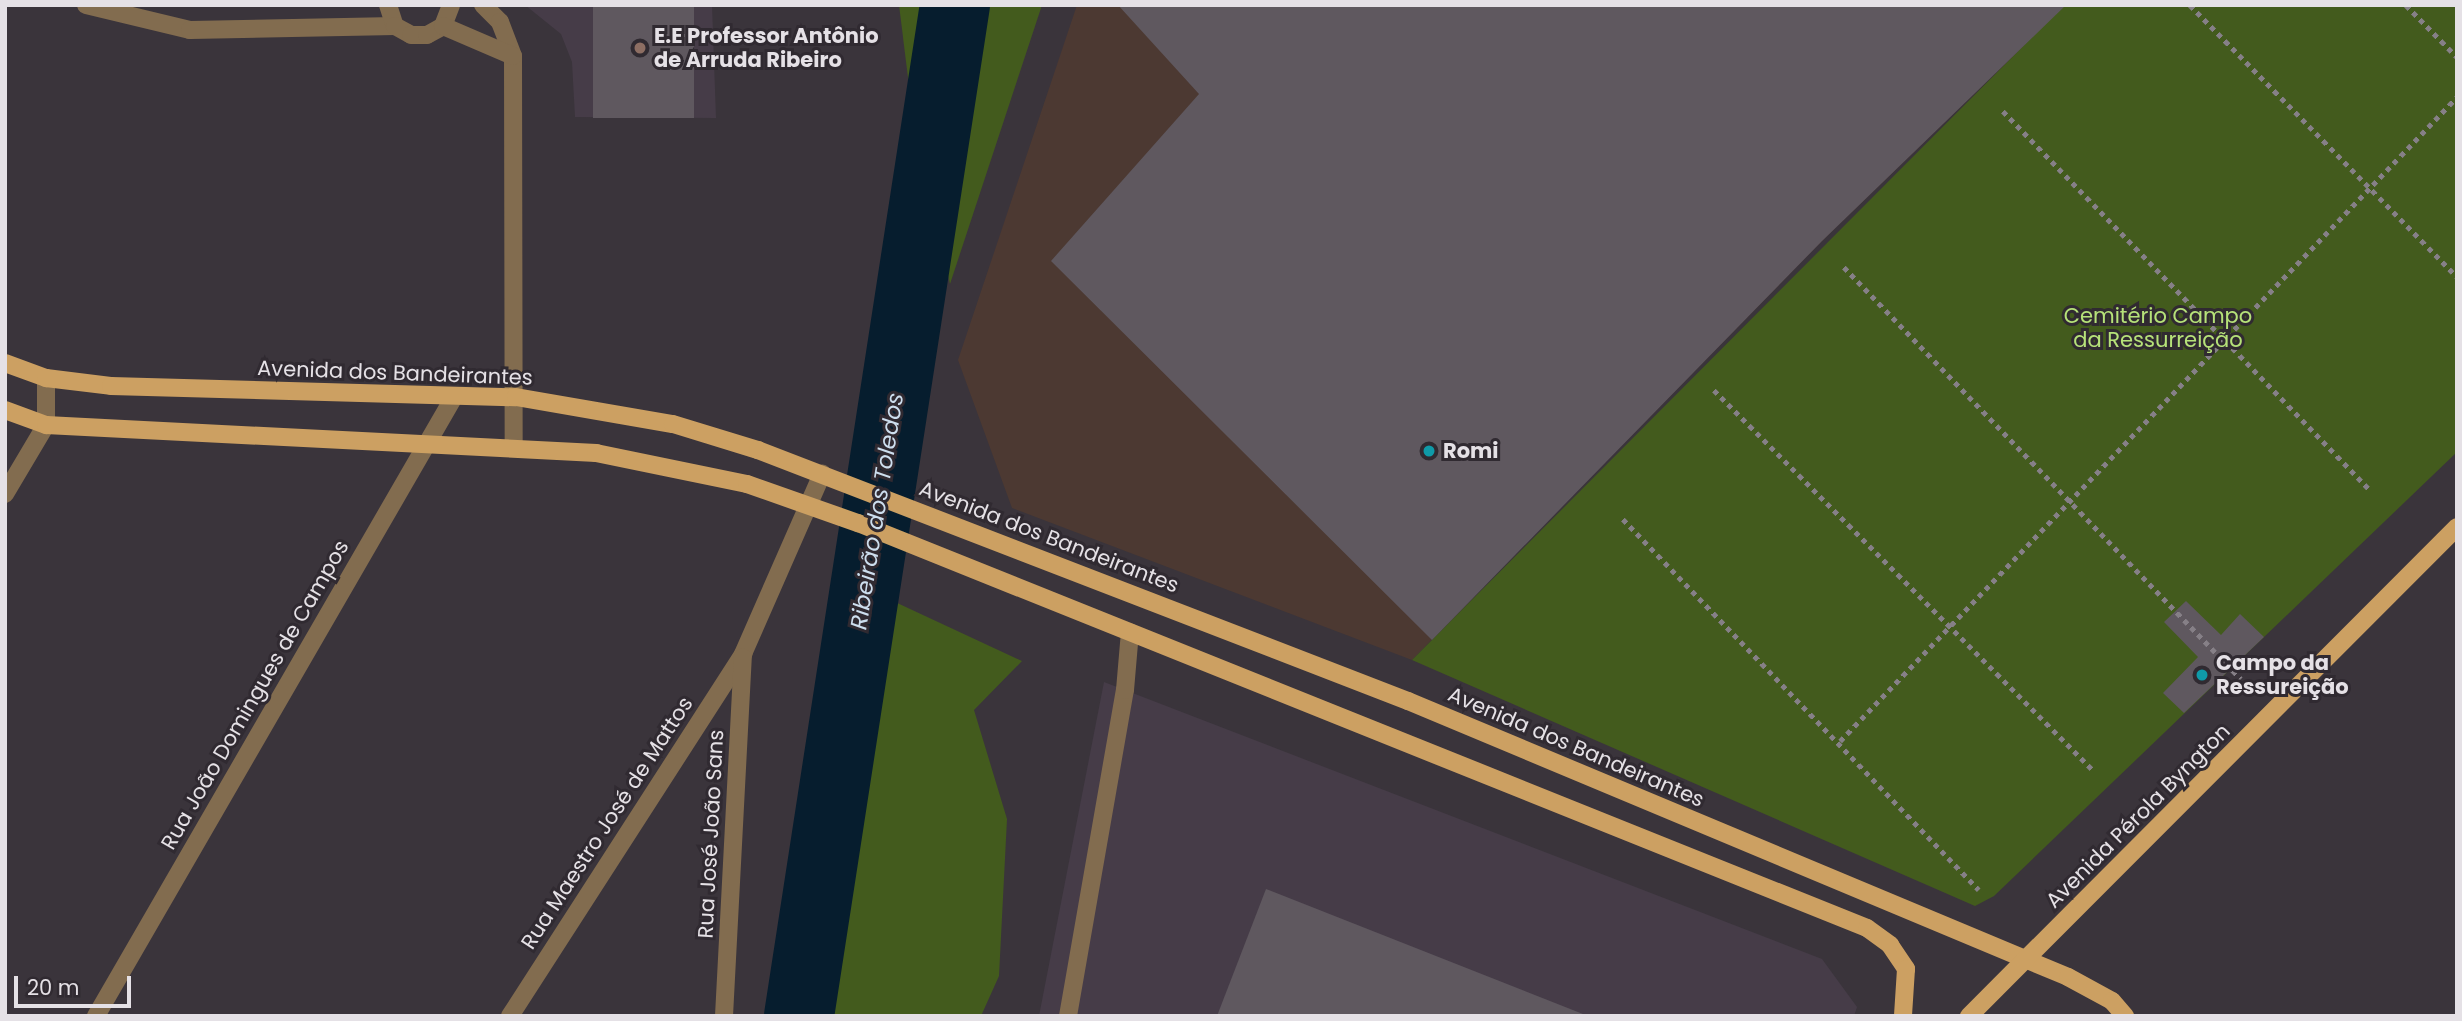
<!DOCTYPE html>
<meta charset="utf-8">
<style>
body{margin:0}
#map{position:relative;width:2462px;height:1021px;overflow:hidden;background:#3a343b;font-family:Poppins,sans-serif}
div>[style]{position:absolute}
.built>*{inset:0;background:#463c48}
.industrial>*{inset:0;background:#4c3932}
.green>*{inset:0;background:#435b1d}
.river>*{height:70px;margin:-35px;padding:0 35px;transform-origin:35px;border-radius:35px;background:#061d2e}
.building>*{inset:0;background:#5f585f;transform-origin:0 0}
.path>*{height:4.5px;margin-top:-2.25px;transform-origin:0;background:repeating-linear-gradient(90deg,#868087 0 5px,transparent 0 10px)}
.minor>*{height:18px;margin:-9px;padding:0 9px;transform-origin:9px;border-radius:9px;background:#826c4f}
.major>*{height:18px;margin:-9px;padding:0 9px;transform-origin:9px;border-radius:9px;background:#cca062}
.dots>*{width:19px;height:19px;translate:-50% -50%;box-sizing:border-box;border:4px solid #302a31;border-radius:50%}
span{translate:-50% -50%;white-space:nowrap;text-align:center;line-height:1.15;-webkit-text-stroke:6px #302a31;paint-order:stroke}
.poi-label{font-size:21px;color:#e5e1e6;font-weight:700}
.left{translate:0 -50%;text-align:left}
.park-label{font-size:21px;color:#b6e279}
.street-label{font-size:21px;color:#e5e1e6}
.water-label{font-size:23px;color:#cddeee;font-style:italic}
.frame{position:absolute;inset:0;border:7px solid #e5e1e6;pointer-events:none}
.scale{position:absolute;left:14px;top:976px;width:117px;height:32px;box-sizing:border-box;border:4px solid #e5e1e6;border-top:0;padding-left:9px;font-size:21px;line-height:24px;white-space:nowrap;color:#e5e1e6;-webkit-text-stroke:5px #302a31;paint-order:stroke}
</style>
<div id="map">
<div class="built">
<i style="clip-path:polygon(525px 5px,712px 5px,716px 118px,575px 117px,572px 62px,561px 34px)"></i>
<i style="clip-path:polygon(1104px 682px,1822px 959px,1857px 1007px,1854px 1016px,1039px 1016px)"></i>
</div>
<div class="industrial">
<i style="clip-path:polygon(1077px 5px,2066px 5px,1822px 241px,1412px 660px,1012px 508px,958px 360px)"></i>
</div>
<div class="green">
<i style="clip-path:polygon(899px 5px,1042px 5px,950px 284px,915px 134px)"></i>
<i style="clip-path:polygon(2064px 5px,2457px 5px,2457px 452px,1994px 896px,1975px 906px,1412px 660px)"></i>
<i style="clip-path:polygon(865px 588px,1022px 661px,974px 710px,1007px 819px,999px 976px,981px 1016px,799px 1016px)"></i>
</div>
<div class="river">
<i style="left:799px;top:1016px;width:1023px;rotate:-81.23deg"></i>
</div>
<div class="building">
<i style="left:593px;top:5px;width:101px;height:113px"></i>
<i style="clip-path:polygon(1118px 5px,2066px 5px,1822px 241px,1432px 640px,1051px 261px,1199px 94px)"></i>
<i style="clip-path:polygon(2186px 601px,2221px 635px,2240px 614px,2264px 637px,2184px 713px,2163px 693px,2198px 657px,2164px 622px)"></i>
<i style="clip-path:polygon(1266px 889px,1588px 1016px,1217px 1016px)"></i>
</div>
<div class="path">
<i style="left:2190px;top:5px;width:381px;rotate:45.5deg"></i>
<i style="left:2406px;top:5px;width:73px;rotate:45.6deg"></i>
<i style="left:2003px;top:111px;width:528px;rotate:45.92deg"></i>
<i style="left:1844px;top:267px;width:572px;rotate:46.06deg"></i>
<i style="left:1714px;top:390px;width:537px;rotate:45.08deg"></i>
<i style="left:1623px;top:519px;width:514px;rotate:46.18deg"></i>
<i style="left:1840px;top:741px;width:892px;rotate:-46.23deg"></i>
</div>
<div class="minor">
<i style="left:86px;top:5px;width:107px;rotate:13.5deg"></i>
<i style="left:190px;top:30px;width:205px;rotate:-1.1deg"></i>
<i style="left:388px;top:5px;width:22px;rotate:72deg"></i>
<i style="left:395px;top:26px;width:18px;rotate:29deg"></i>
<i style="left:411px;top:35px;width:16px"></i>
<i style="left:427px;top:35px;width:18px;rotate:-29deg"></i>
<i style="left:443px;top:26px;width:22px;rotate:-69deg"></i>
<i style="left:483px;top:5px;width:24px;rotate:45deg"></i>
<i style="left:500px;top:22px;width:36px;rotate:69deg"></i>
<i style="left:513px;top:56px;width:391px;rotate:89.9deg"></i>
<i style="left:443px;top:26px;width:76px;rotate:23.2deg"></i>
<i style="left:5px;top:494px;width:80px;rotate:-59.3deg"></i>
<i style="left:46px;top:425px;width:47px;rotate:-90deg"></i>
<i style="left:96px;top:1016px;width:715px;rotate:-59.96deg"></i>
<i style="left:510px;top:1016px;width:431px;rotate:-57.2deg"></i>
<i style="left:743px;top:654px;width:197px;rotate:-66.3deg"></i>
<i style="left:724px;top:1016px;width:359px;rotate:-87deg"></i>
<i style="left:1068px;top:1016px;width:331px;rotate:-80.1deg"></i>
<i style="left:1125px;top:690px;width:58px;rotate:-85.1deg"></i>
</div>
<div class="major">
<i style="left:5px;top:363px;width:44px;rotate:20.1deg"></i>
<i style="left:46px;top:378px;width:65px;rotate:7deg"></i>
<i style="left:111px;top:386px;width:405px;rotate:1.6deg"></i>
<i style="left:516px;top:397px;width:159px;rotate:9.8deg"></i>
<i style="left:673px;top:424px;width:89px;rotate:17deg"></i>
<i style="left:758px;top:450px;width:697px;rotate:21.11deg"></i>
<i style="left:1408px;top:701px;width:715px;rotate:22.69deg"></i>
<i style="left:2068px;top:977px;width:50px;rotate:28.6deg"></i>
<i style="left:2112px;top:1001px;width:20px;rotate:49deg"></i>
<i style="left:5px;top:410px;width:44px;rotate:20.1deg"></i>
<i style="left:46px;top:425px;width:551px;rotate:2.91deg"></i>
<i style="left:596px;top:453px;width:154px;rotate:11.6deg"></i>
<i style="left:747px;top:484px;width:118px;rotate:19.4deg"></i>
<i style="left:858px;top:523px;width:1087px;rotate:21.87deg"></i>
<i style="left:1867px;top:928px;width:29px;rotate:36deg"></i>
<i style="left:1890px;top:945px;width:29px;rotate:56deg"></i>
<i style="left:1906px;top:969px;width:47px;rotate:93.7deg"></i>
<i style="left:1969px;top:1016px;width:691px;rotate:-45.06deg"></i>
</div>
<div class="dots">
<i style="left:640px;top:48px;background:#8d6e63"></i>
<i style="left:1429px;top:451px;background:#0f9aa8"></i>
<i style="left:2202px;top:675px;background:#0f9aa8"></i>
</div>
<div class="poi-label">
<span class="left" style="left:654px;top:48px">E.E Professor Antônio<br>de Arruda Ribeiro</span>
<span class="left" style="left:1443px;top:451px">Romi</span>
<span class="left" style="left:2216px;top:675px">Campo da<br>Ressureição</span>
</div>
<div class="park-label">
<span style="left:2158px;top:328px">Cemitério Campo<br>da Ressurreição</span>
</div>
<div class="street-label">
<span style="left:395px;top:373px;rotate:2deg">Avenida dos Bandeirantes</span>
<span style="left:1049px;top:537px;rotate:21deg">Avenida dos Bandeirantes</span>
<span style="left:255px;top:695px;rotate:-60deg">Rua João Domingues de Campos</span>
<span style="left:1576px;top:747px;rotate:23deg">Avenida dos Bandeirantes</span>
<span style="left:2138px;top:816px;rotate:-45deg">Avenida Pérola Byngton</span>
<span style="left:607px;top:823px;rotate:-57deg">Rua Maestro José de Mattos</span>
<span style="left:711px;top:834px;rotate:-87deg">Rua José João Sans</span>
</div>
<div class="water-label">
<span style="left:877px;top:511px;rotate:-81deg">Ribeirão dos Toledos</span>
</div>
<div class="frame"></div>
<div class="scale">20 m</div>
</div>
